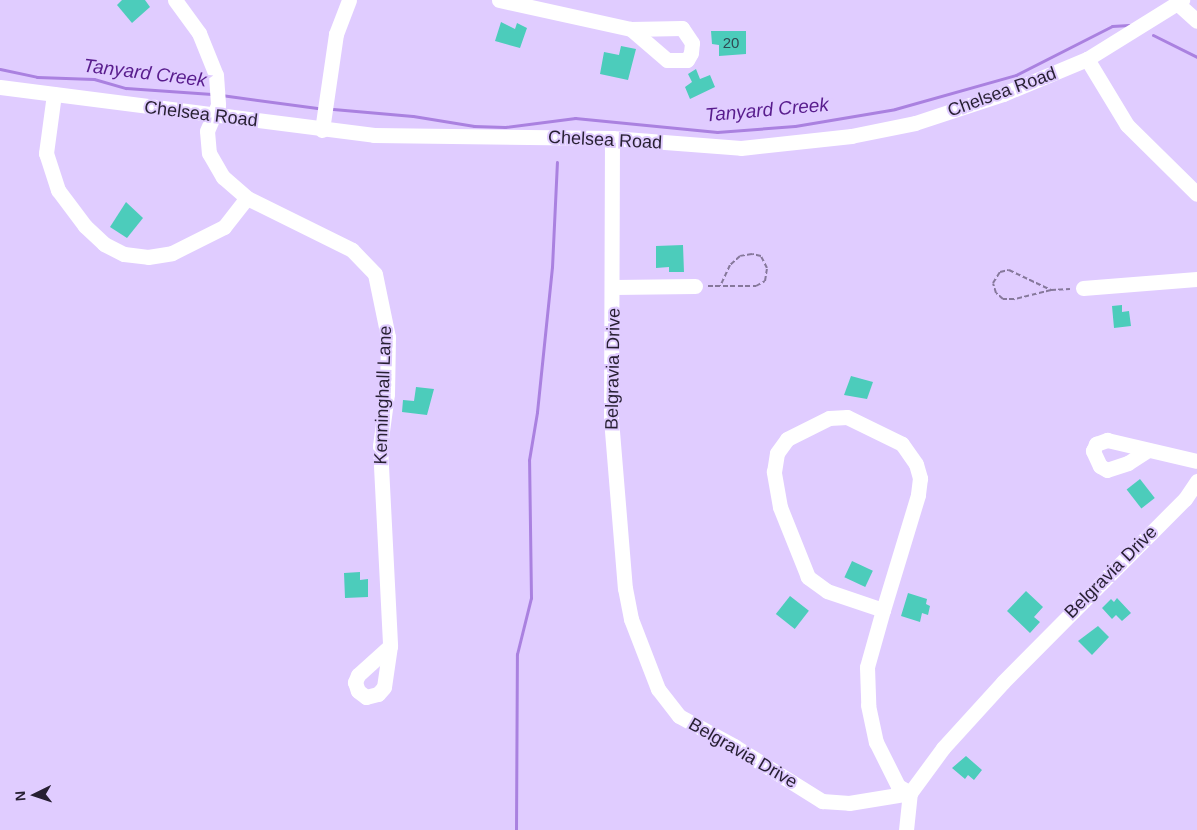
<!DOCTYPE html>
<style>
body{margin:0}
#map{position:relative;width:1197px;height:830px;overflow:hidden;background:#e0ccff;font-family:Arial,sans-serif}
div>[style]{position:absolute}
.stream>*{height:3px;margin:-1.5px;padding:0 1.5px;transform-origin:1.5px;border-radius:1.5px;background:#aa81e0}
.building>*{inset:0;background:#4cccbb;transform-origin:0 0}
.path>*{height:2px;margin-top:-1px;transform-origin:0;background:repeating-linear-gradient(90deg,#86789b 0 5px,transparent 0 7.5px)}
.minor>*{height:15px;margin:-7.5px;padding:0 7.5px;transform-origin:7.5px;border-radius:7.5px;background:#fff}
span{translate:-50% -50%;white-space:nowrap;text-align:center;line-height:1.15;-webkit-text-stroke:4px #e0ccff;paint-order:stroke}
.number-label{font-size:15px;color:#304a54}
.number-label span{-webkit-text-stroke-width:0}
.street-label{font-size:18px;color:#271f32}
.water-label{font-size:19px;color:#581c8d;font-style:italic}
.north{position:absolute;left:10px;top:770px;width:50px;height:50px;-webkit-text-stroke:4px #e0ccff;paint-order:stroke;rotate:266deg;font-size:14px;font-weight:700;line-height:20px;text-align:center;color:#271f32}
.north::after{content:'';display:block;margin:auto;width:18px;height:22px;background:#271f32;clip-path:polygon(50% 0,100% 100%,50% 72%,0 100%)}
</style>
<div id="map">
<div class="stream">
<i style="left:1153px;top:35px;width:49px;rotate:26.6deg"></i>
<i style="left:0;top:69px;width:38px;rotate:12deg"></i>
<i style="left:37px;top:77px;width:57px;rotate:2deg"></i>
<i style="left:94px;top:79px;width:33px;rotate:16deg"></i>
<i style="left:126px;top:88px;width:86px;rotate:4deg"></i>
<i style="left:221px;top:95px;width:97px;rotate:7.7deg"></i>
<i style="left:333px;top:109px;width:80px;rotate:5deg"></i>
<i style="left:413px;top:116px;width:62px;rotate:9.3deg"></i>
<i style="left:474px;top:126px;width:31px;rotate:2deg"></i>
<i style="left:505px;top:127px;width:71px;rotate:-7.3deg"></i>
<i style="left:575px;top:118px;width:143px;rotate:5.6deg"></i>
<i style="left:717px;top:132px;width:78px;rotate:-4.4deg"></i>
<i style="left:795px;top:126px;width:101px;rotate:-9.6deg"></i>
<i style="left:895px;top:109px;width:126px;rotate:-15.7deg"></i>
<i style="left:1016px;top:75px;width:108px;rotate:-27deg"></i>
<i style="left:1112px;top:26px;width:17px;rotate:-3deg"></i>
<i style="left:516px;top:830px;width:176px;rotate:-89.7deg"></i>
<i style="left:517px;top:654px;width:58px;rotate:-76deg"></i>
<i style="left:531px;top:598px;width:138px;rotate:-90.8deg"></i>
<i style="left:529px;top:460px;width:49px;rotate:-80.5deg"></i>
<i style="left:537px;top:412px;width:146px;rotate:-84.1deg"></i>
<i style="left:552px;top:267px;width:105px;rotate:-87.3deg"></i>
</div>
<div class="building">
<i style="clip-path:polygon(122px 0,145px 0,150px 7px,132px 23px,117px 5px)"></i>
<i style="clip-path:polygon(501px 22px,515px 29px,517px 23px,527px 28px,520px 48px,495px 41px)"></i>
<i style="clip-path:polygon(711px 31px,746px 31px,746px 54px,719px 56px,719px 45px,712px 44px)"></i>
<i style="clip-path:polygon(621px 46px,636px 49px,628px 80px,600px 74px,604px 52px,619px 55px)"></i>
<i style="clip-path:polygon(696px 69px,700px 79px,710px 75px,715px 87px,690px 99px,685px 87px,692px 82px,688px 74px)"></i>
<i style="clip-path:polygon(126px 202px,143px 218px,127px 238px,110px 227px)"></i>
<i style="clip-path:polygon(683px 245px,684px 272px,669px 272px,669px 267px,656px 268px,656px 246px)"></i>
<i style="clip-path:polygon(1122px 305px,1122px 312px,1129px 311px,1131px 326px,1114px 328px,1112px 306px)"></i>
<i style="clip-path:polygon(851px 376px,873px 382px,867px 399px,844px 395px)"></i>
<i style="clip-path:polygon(416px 387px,434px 389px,427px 415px,402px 412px,403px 400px,414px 401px)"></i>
<i style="left:1140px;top:479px;width:24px;height:17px;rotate:52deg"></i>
<i style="left:852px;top:561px;width:23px;height:18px;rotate:25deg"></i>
<i style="clip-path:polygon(360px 572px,360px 580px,368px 579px,368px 597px,345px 598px,344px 573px)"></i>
<i style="clip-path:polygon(1026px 591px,1043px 607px,1034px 617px,1040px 622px,1030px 633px,1007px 611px)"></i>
<i style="clip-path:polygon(908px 593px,927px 599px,926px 604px,930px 606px,928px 615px,922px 613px,920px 622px,901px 616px)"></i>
<i style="left:790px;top:596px;width:24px;height:23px;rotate:38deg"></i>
<i style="clip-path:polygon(1117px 598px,1131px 613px,1122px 621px,1116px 615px,1112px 619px,1102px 608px,1111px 599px,1114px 602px)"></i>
<i style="clip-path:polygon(1098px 626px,1109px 637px,1092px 655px,1078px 641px)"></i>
<i style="clip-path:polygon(966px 756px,982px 770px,974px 780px,968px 775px,965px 779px,952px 768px)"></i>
</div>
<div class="path">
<i style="left:708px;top:286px;width:48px"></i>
<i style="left:756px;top:286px;width:10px;rotate:-29deg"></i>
<i style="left:765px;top:281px;width:13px;rotate:-81deg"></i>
<i style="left:767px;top:268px;width:13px;rotate:-117deg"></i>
<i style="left:761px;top:256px;width:9px;rotate:-167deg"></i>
<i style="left:752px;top:254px;width:12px;rotate:171deg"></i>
<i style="left:740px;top:256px;width:13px;rotate:138deg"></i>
<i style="left:730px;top:265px;width:23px;rotate:115deg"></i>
<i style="left:1051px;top:290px;width:38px;rotate:166deg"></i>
<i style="left:1014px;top:299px;width:11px;rotate:180deg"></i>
<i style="left:1003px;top:299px;width:9px;rotate:-139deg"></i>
<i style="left:996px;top:293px;width:10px;rotate:-107deg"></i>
<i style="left:993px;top:283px;width:13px;rotate:-58deg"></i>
<i style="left:1000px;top:272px;width:9px;rotate:-13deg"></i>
<i style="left:1009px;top:270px;width:47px;rotate:25.5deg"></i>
<i style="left:1051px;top:290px;width:19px;rotate:-3deg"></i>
</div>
<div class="minor">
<i style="left:175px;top:0;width:41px;rotate:54deg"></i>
<i style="left:199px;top:33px;width:45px;rotate:68deg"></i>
<i style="left:216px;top:75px;width:30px;rotate:86deg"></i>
<i style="left:218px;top:105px;width:28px;rotate:113deg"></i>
<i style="left:207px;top:131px;width:22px;rotate:85deg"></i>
<i style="left:209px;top:153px;width:28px;rotate:60deg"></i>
<i style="left:223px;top:177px;width:32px;rotate:41deg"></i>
<i style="left:247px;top:198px;width:117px;rotate:26.3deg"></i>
<i style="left:352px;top:250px;width:33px;rotate:46deg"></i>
<i style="left:375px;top:274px;width:64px;rotate:78.3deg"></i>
<i style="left:388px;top:337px;width:57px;rotate:91deg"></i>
<i style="left:387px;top:394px;width:52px;rotate:97.7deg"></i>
<i style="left:380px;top:446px;width:200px;rotate:87.1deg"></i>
<i style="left:390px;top:646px;width:43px;rotate:137.8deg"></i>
<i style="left:358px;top:675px;width:8px;rotate:113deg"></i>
<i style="left:355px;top:682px;width:9px;rotate:72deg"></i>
<i style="left:358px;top:691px;width:10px;rotate:37deg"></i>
<i style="left:366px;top:697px;width:12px;rotate:-14deg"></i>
<i style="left:378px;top:694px;width:9px;rotate:-49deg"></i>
<i style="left:384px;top:687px;width:41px;rotate:-81.7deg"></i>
<i style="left:499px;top:0;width:135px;rotate:12.4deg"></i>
<i style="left:631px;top:29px;width:51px;rotate:-1.1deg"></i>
<i style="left:682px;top:28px;width:18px;rotate:56deg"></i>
<i style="left:692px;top:43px;width:10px;rotate:96deg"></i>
<i style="left:691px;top:53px;width:8px;rotate:120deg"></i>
<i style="left:687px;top:60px;width:20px;rotate:180deg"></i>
<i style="left:667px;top:60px;width:48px;rotate:-139.3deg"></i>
<i style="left:1178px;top:4px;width:25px;rotate:42deg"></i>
<i style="left:1087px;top:59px;width:77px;rotate:58.8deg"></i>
<i style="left:1127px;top:125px;width:98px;rotate:44.6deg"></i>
<i style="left:0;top:87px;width:377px;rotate:7.3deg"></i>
<i style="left:374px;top:135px;width:238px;rotate:0.7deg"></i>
<i style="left:612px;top:138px;width:129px;rotate:4.4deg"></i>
<i style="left:741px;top:148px;width:111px;rotate:-6.2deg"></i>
<i style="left:851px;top:136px;width:65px;rotate:-11.5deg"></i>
<i style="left:915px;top:123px;width:93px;rotate:-18.2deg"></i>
<i style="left:1003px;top:94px;width:91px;rotate:-22.6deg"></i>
<i style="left:1087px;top:59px;width:112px;rotate:-31.8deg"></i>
<i style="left:54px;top:94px;width:60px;rotate:97.7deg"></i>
<i style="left:46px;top:153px;width:39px;rotate:72deg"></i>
<i style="left:58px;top:190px;width:45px;rotate:53.1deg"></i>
<i style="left:85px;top:226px;width:26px;rotate:43deg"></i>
<i style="left:104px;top:244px;width:22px;rotate:27deg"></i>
<i style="left:124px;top:254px;width:24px;rotate:7deg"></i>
<i style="left:148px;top:257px;width:24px;rotate:-9deg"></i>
<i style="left:172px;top:253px;width:58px;rotate:-26.6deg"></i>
<i style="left:224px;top:227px;width:37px;rotate:-52deg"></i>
<i style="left:322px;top:130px;width:97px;rotate:-81.7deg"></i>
<i style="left:336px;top:34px;width:36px;rotate:-69deg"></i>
<i style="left:612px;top:138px;width:281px;rotate:90.2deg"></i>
<i style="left:611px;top:419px;width:170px;rotate:85.3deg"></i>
<i style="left:625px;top:588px;width:32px;rotate:79deg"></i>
<i style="left:631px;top:619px;width:75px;rotate:68.9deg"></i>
<i style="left:658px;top:689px;width:34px;rotate:52deg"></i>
<i style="left:679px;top:716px;width:63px;rotate:28.6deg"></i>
<i style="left:734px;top:746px;width:104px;rotate:32deg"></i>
<i style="left:822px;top:801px;width:27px;rotate:4deg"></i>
<i style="left:849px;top:803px;width:62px;rotate:-9.3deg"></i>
<i style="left:910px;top:793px;width:56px;rotate:-53.7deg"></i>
<i style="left:943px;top:748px;width:89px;rotate:-47.7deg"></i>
<i style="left:1003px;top:682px;width:258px;rotate:-45.2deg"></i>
<i style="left:1185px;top:499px;width:22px;rotate:-56deg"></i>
<i style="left:614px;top:287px;width:81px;rotate:-0.7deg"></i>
<i style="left:1083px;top:288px;width:114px;rotate:-4.5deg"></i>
<i style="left:847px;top:417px;width:61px;rotate:26.1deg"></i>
<i style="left:902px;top:444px;width:24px;rotate:55deg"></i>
<i style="left:916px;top:464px;width:15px;rotate:74deg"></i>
<i style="left:920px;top:478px;width:17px;rotate:97deg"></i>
<i style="left:918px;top:495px;width:120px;rotate:106.9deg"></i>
<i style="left:883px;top:610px;width:59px;rotate:-161.3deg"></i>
<i style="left:827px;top:591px;width:24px;rotate:-144deg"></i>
<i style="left:808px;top:577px;width:75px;rotate:-111.8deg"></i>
<i style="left:780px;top:507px;width:36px;rotate:-100deg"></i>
<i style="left:774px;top:472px;width:19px;rotate:-81deg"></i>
<i style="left:777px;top:453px;width:17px;rotate:-54deg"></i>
<i style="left:787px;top:439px;width:47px;rotate:-26.6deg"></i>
<i style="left:829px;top:418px;width:18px;rotate:-3deg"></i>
<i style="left:1148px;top:450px;width:24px;rotate:147deg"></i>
<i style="left:1128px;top:463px;width:22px;rotate:162deg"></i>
<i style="left:1107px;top:470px;width:8px;rotate:-150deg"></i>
<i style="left:1100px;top:466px;width:17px;rotate:-115deg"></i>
<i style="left:1093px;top:451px;width:8px;rotate:-67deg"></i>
<i style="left:1096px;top:444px;width:12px;rotate:-20deg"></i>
<i style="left:1107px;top:440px;width:92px;rotate:13.1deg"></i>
<i style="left:883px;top:610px;width:59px;rotate:105.7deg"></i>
<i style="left:867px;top:667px;width:38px;rotate:88deg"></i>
<i style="left:868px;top:705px;width:38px;rotate:78deg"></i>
<i style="left:876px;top:742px;width:49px;rotate:63.4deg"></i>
<i style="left:898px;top:786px;width:14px;rotate:30deg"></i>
<i style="left:906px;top:830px;width:37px;rotate:-84deg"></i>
</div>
<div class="number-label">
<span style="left:731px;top:43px">20</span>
</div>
<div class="street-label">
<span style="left:1002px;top:92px;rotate:-20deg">Chelsea Road</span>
<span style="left:201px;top:114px;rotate:7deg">Chelsea Road</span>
<span style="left:605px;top:140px;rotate:3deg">Chelsea Road</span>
<span style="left:613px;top:369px;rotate:-89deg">Belgravia Drive</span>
<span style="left:383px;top:395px;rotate:-88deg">Kenninghall Lane</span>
<span style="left:1111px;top:572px;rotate:-45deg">Belgravia Drive</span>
<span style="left:743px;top:753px;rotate:30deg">Belgravia Drive</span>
</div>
<div class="water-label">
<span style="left:145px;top:73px;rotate:7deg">Tanyard Creek</span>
<span style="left:767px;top:110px;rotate:-5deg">Tanyard Creek</span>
</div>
<div class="north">N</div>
</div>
